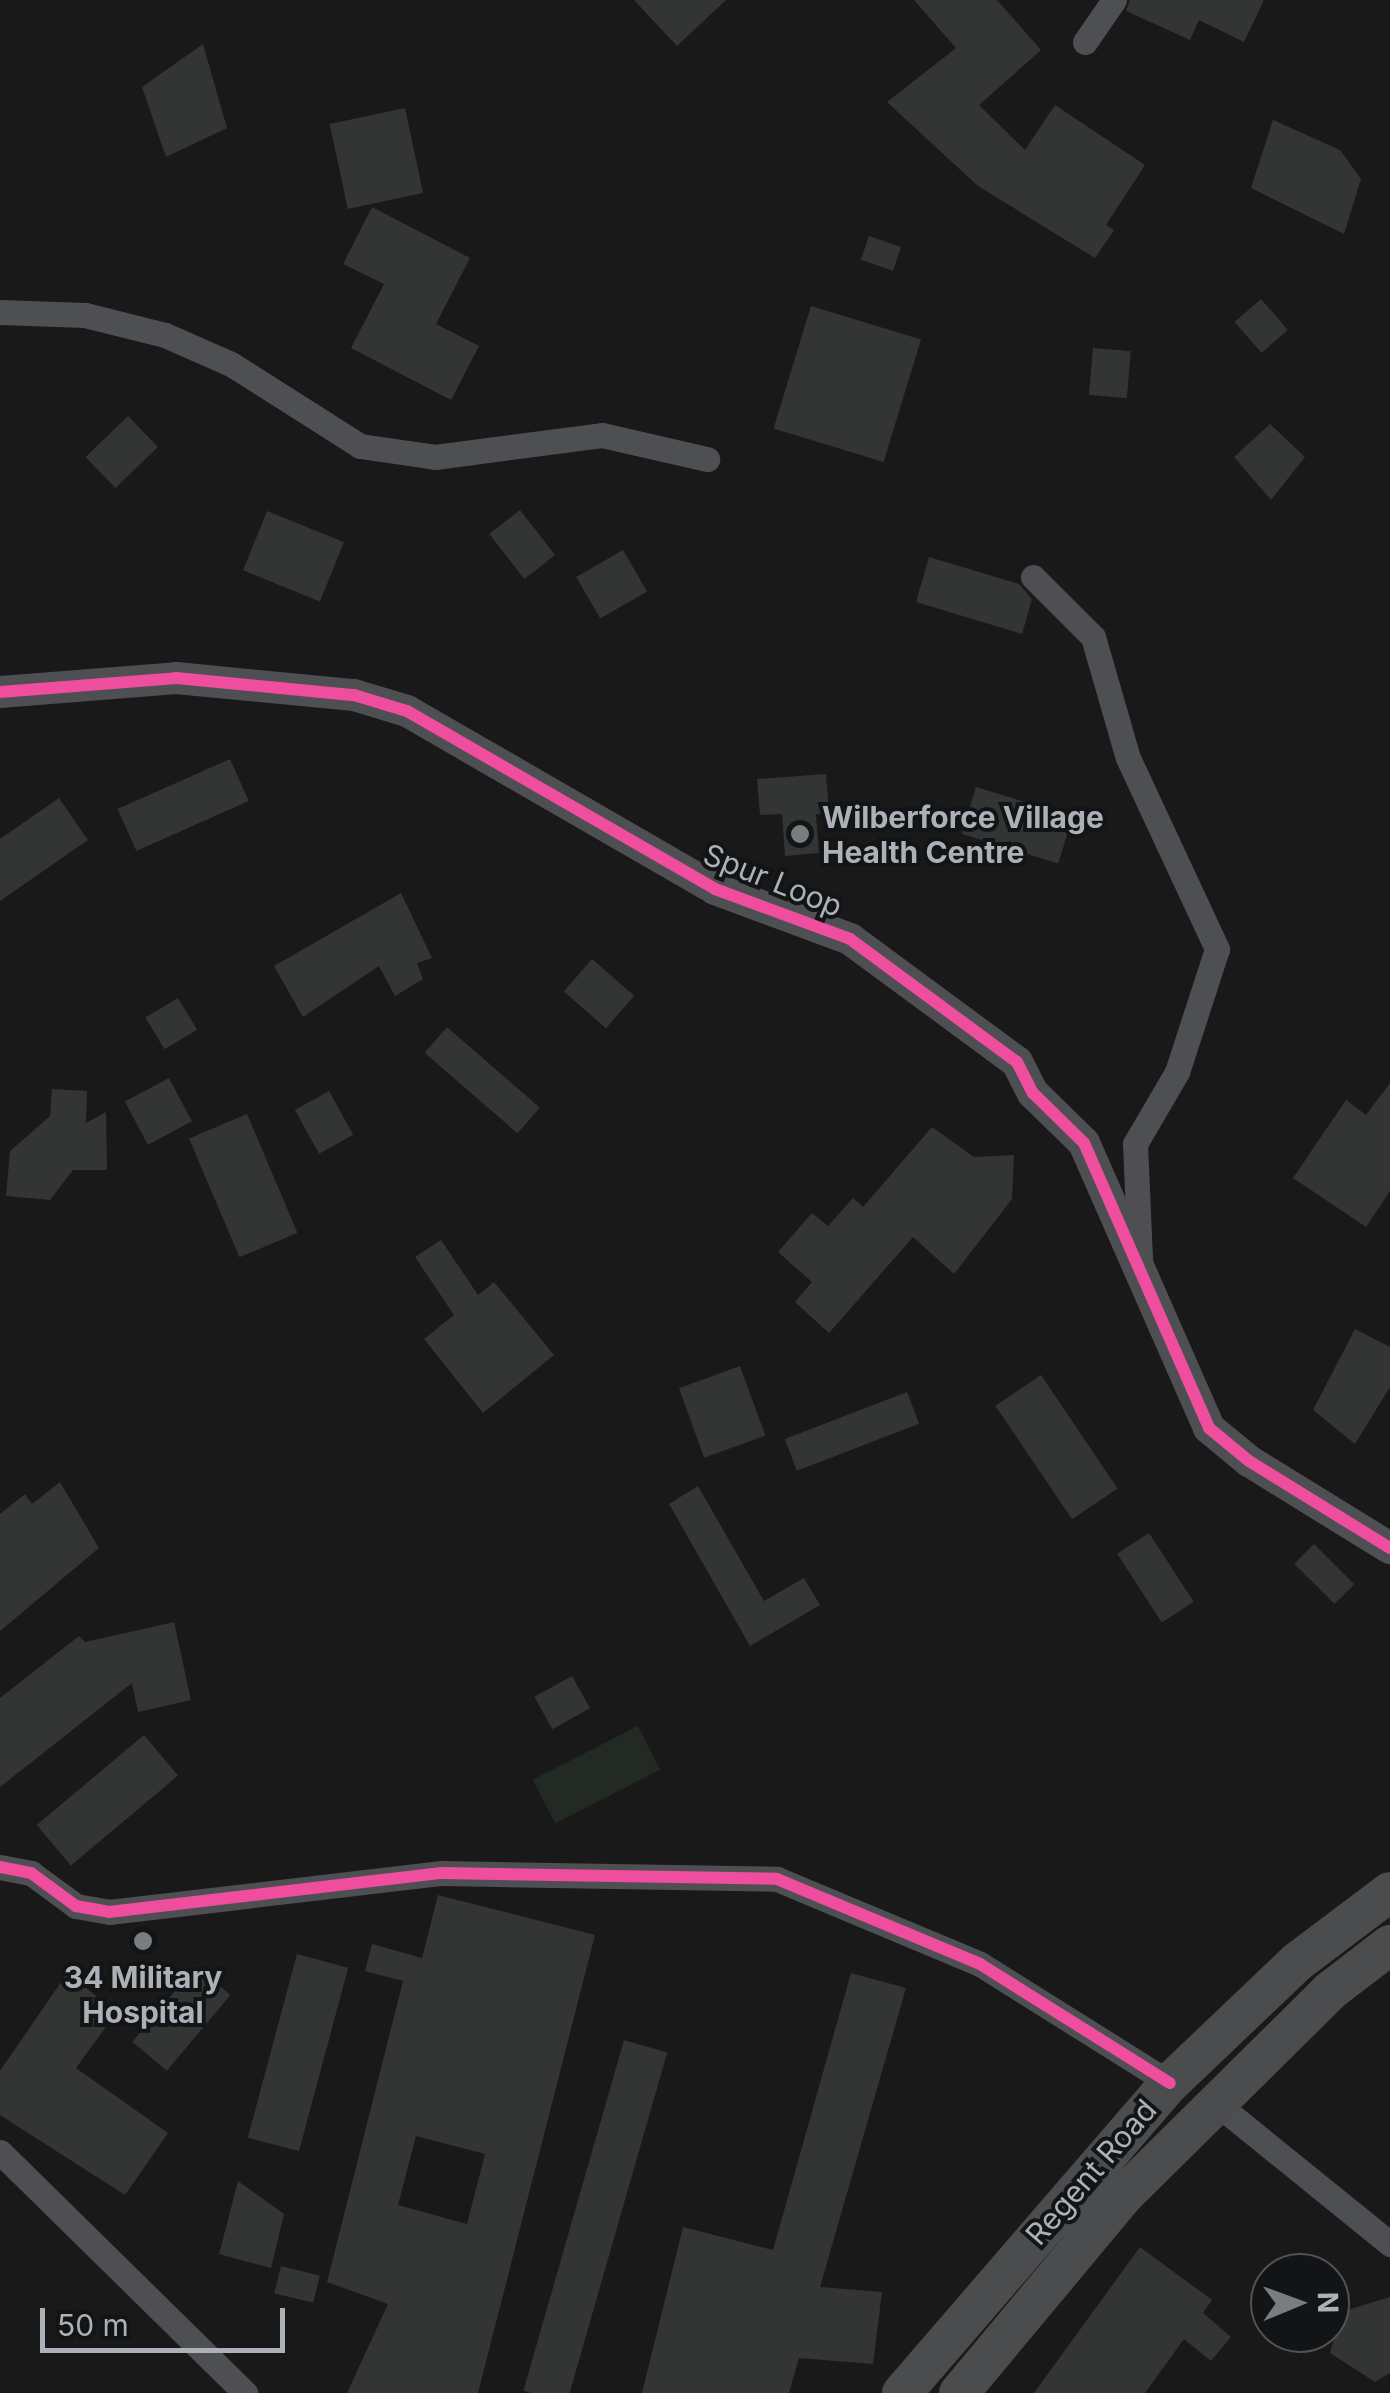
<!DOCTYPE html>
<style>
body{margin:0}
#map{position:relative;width:1390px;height:2393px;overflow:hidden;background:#191919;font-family:Inter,sans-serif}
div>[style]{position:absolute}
.green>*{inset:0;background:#232923;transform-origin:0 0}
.building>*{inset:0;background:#333434;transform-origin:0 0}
.minor>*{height:25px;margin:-12.5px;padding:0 12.5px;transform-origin:12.5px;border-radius:12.5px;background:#4e4f52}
.tertiary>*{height:32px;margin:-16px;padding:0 16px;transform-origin:16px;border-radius:16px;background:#4e4f52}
.primary>*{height:40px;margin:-20px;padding:0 20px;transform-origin:20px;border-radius:20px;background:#4b4c4e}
.cycleway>*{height:12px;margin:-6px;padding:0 6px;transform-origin:6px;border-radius:6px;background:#ef4d9e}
.dots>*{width:28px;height:28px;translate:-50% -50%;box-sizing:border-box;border:5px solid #131415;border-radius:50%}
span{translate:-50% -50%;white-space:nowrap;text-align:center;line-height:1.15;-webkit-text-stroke:8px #131415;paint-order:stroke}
.poi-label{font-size:30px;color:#acb1b8;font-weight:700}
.left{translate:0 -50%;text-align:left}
.street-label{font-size:30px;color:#acb1b8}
.north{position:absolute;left:1250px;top:2253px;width:100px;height:100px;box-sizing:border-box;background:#131415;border:2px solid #505356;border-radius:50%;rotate:89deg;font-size:28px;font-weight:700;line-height:40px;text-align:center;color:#acb1b8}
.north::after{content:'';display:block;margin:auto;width:35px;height:45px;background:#797c80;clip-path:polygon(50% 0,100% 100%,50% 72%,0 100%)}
.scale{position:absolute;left:40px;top:2308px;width:245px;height:45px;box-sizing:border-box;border:5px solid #acb1b8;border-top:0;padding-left:12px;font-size:30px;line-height:35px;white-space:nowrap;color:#acb1b8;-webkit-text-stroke:8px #131415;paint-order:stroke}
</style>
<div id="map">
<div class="green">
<i style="left:638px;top:1726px;width:49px;height:118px;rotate:63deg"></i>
</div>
<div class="building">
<i style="clip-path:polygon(634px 0,726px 0,677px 46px)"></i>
<i style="clip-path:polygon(914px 0,997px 0,1041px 50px,979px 105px,1025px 150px,1055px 105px,1145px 165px,1106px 225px,1114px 230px,1095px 258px,978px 186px,887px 102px,956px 48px)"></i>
<i style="clip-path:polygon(1130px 0,1264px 0,1244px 42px,1199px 20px,1190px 40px,1126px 11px)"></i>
<i style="clip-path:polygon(203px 44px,227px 128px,166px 157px,142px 87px)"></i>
<i style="left:405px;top:108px;width:87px;height:77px;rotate:78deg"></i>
<i style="clip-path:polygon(1273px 120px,1340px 150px,1361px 179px,1344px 234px,1251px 188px)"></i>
<i style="clip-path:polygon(372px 207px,470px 258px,436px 324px,479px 346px,451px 400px,351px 348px,384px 284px,343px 264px)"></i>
<i style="left:869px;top:236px;width:34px;height:25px;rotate:19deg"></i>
<i style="left:1261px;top:299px;width:41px;height:35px;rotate:49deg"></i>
<i style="left:811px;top:306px;width:115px;height:128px;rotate:17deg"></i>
<i style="left:1093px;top:348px;width:38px;height:47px;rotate:5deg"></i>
<i style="left:128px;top:416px;width:43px;height:59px;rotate:46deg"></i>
<i style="clip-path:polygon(1270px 424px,1305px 457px,1271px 500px,1234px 457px)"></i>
<i style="left:520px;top:510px;width:57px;height:39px;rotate:52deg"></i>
<i style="left:267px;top:511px;width:83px;height:64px;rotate:22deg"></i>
<i style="left:623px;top:550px;width:48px;height:54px;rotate:60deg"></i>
<i style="clip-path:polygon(929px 557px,1019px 584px,1032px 599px,1022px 634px,916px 602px)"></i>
<i style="left:230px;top:759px;width:46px;height:123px;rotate:66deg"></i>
<i style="clip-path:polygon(826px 774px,829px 814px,816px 814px,819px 853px,785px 856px,782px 814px,760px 815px,757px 779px)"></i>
<i style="left:976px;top:787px;width:101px;height:49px;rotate:17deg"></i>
<i style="clip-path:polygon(59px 798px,88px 840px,0 901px,0 839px)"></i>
<i style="clip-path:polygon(401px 893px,432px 958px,417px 963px,423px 979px,395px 996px,379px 966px,303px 1017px,274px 966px)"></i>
<i style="left:592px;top:959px;width:56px;height:43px;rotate:41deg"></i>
<i style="left:178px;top:998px;width:37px;height:38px;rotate:59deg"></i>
<i style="left:447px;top:1027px;width:123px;height:34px;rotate:41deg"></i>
<i style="left:169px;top:1078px;width:49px;height:50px;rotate:62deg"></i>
<i style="clip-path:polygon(1390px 1083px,1390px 1191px,1366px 1227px,1293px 1178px,1346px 1100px,1366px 1115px)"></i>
<i style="clip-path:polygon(52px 1089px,87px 1091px,86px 1123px,106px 1112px,107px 1170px,73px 1170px,50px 1200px,6px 1196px,10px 1151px,50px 1116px)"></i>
<i style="left:329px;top:1091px;width:50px;height:39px;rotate:61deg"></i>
<i style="left:247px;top:1114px;width:129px;height:63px;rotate:67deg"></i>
<i style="clip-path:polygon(932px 1127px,974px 1157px,1014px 1155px,1012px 1199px,954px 1274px,913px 1237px,829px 1333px,795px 1302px,812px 1282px,778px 1252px,812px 1213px,828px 1226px,853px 1198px,863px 1207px)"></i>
<i style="clip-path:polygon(441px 1240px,478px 1295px,494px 1282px,554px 1355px,483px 1413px,424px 1339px,454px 1315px,415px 1257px)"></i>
<i style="clip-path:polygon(1355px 1329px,1390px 1347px,1390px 1387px,1355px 1444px,1313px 1410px)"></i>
<i style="left:740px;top:1366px;width:74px;height:65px;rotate:70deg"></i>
<i style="left:1041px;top:1375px;width:137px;height:55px;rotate:56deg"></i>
<i style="left:907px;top:1392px;width:34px;height:131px;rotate:69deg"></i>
<i style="clip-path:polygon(60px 1482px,99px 1548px,0 1631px,0 1514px,25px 1494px,32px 1504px)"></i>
<i style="clip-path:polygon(698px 1486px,764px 1601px,804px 1578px,820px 1605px,750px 1646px,669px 1504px)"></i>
<i style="left:1149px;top:1533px;width:82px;height:38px;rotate:57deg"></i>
<i style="left:1314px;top:1544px;width:57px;height:28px;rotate:45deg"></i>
<i style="clip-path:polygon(174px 1622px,191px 1700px,138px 1712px,132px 1683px,0 1787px,0 1698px,79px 1636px,85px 1642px)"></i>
<i style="left:572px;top:1676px;width:37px;height:43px;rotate:61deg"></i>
<i style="left:144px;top:1735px;width:53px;height:140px;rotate:50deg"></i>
<i style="clip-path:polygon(evenodd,438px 1895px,595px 1935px,478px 2393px,347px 2393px,388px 2304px,327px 2282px,403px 1981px,365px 1971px,372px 1944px,422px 1958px,438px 1895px,416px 2136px,485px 2154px,467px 2224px,398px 2205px,416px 2136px)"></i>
<i style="left:297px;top:1954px;width:53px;height:190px;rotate:15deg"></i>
<i style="left:196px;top:1966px;width:45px;height:99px;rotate:40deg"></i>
<i style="clip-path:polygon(68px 1972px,97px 1997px,90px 2010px,108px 2024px,76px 2068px,168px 2133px,125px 2195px,0 2115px,0 2071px)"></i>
<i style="clip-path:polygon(851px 1973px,906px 1988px,820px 2287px,882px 2292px,873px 2364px,799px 2358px,789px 2393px,642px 2393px,683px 2227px,773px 2250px)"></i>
<i style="left:624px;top:2040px;width:45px;height:365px;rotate:16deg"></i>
<i style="clip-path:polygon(238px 2181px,284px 2214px,271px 2268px,219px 2254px)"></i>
<i style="clip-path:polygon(1140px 2247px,1212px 2300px,1203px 2313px,1231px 2337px,1211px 2361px,1184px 2339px,1145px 2393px,1034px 2393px)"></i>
<i style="left:281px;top:2266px;width:40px;height:28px;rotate:14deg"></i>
<i style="clip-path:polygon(1390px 2297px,1390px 2373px,1375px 2382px,1330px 2353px,1341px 2312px)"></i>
</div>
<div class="minor">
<i style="left:1085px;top:42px;width:51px;rotate:-55.4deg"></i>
<i style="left:0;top:312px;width:85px;rotate:2deg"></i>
<i style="left:85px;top:315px;width:82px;rotate:14deg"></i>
<i style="left:165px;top:335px;width:72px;rotate:23.7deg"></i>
<i style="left:231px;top:364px;width:153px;rotate:32.4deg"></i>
<i style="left:360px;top:446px;width:76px;rotate:8.3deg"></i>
<i style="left:435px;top:457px;width:168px;rotate:-7.5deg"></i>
<i style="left:602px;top:435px;width:108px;rotate:12.9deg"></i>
<i style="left:1033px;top:577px;width:85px;rotate:45deg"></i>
<i style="left:1093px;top:637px;width:126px;rotate:73.9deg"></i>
<i style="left:1128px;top:758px;width:211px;rotate:65deg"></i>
<i style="left:1217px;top:949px;width:129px;rotate:108deg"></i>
<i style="left:1177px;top:1072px;width:83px;rotate:120.3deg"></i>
<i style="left:1135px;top:1144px;width:116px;rotate:87.5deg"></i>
<i style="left:0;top:1867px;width:32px;rotate:11deg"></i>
<i style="left:31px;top:1873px;width:56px;rotate:36.3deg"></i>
<i style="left:76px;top:1906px;width:34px;rotate:10deg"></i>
<i style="left:109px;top:1912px;width:335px;rotate:-6.7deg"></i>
<i style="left:442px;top:1873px;width:335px;rotate:1deg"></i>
<i style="left:777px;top:1879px;width:220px;rotate:22.7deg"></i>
<i style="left:980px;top:1964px;width:224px;rotate:32.1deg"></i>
<i style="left:1221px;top:2107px;width:218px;rotate:39deg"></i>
<i style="left:0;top:2152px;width:344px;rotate:44.5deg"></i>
</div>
<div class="tertiary">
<i style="left:0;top:692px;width:177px;rotate:-4.5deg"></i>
<i style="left:176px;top:678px;width:179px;rotate:5.5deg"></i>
<i style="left:354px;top:695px;width:55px;rotate:16.8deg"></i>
<i style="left:407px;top:711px;width:356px;rotate:30deg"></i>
<i style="left:715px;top:889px;width:144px;rotate:20.3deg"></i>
<i style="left:850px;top:939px;width:207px;rotate:36.4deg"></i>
<i style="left:1017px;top:1062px;width:35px;rotate:63deg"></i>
<i style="left:1033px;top:1093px;width:71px;rotate:44.4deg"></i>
<i style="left:1084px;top:1143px;width:311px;rotate:66.3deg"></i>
<i style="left:1209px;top:1428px;width:52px;rotate:39.5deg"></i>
<i style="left:1249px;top:1461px;width:166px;rotate:31.7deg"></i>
</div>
<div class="primary">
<i style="left:902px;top:2393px;width:410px;rotate:-49.2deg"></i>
<i style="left:1170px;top:2083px;width:175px;rotate:-43.6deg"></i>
<i style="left:1297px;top:1962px;width:116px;rotate:-37deg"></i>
<i style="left:959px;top:2393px;width:258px;rotate:-50.2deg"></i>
<i style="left:1124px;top:2195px;width:290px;rotate:-44.7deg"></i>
<i style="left:1330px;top:1991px;width:76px;rotate:-37.5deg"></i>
</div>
<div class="cycleway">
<i style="left:0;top:692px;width:177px;rotate:-4.5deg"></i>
<i style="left:176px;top:678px;width:179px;rotate:5.5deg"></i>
<i style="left:354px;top:695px;width:55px;rotate:16.8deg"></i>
<i style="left:407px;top:711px;width:356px;rotate:30deg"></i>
<i style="left:715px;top:889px;width:144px;rotate:20.3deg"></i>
<i style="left:850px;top:939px;width:207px;rotate:36.4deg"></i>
<i style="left:1017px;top:1062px;width:35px;rotate:63deg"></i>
<i style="left:1033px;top:1093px;width:71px;rotate:44.4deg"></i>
<i style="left:1084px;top:1143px;width:311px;rotate:66.3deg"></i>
<i style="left:1209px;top:1428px;width:52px;rotate:39.5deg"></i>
<i style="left:1249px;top:1461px;width:166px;rotate:31.7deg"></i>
<i style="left:0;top:1867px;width:32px;rotate:11deg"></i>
<i style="left:31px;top:1873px;width:56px;rotate:36.3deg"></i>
<i style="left:76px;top:1906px;width:34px;rotate:10deg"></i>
<i style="left:109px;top:1912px;width:335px;rotate:-6.7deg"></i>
<i style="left:442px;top:1873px;width:335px;rotate:1deg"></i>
<i style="left:777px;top:1879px;width:220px;rotate:22.7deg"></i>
<i style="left:980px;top:1964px;width:224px;rotate:32.1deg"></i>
</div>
<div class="dots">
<i style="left:800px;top:834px;background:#797c80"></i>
<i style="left:143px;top:1941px;background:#797c80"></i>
</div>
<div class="poi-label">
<span class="left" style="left:822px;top:834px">Wilberforce Village<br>Health Centre</span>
<span style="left:143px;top:1994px">34 Military<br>Hospital</span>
</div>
<div class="street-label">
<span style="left:773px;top:880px;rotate:22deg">Spur Loop</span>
<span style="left:1091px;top:2172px;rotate:-49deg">Regent Road</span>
</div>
<div class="north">N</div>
<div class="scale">50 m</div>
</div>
